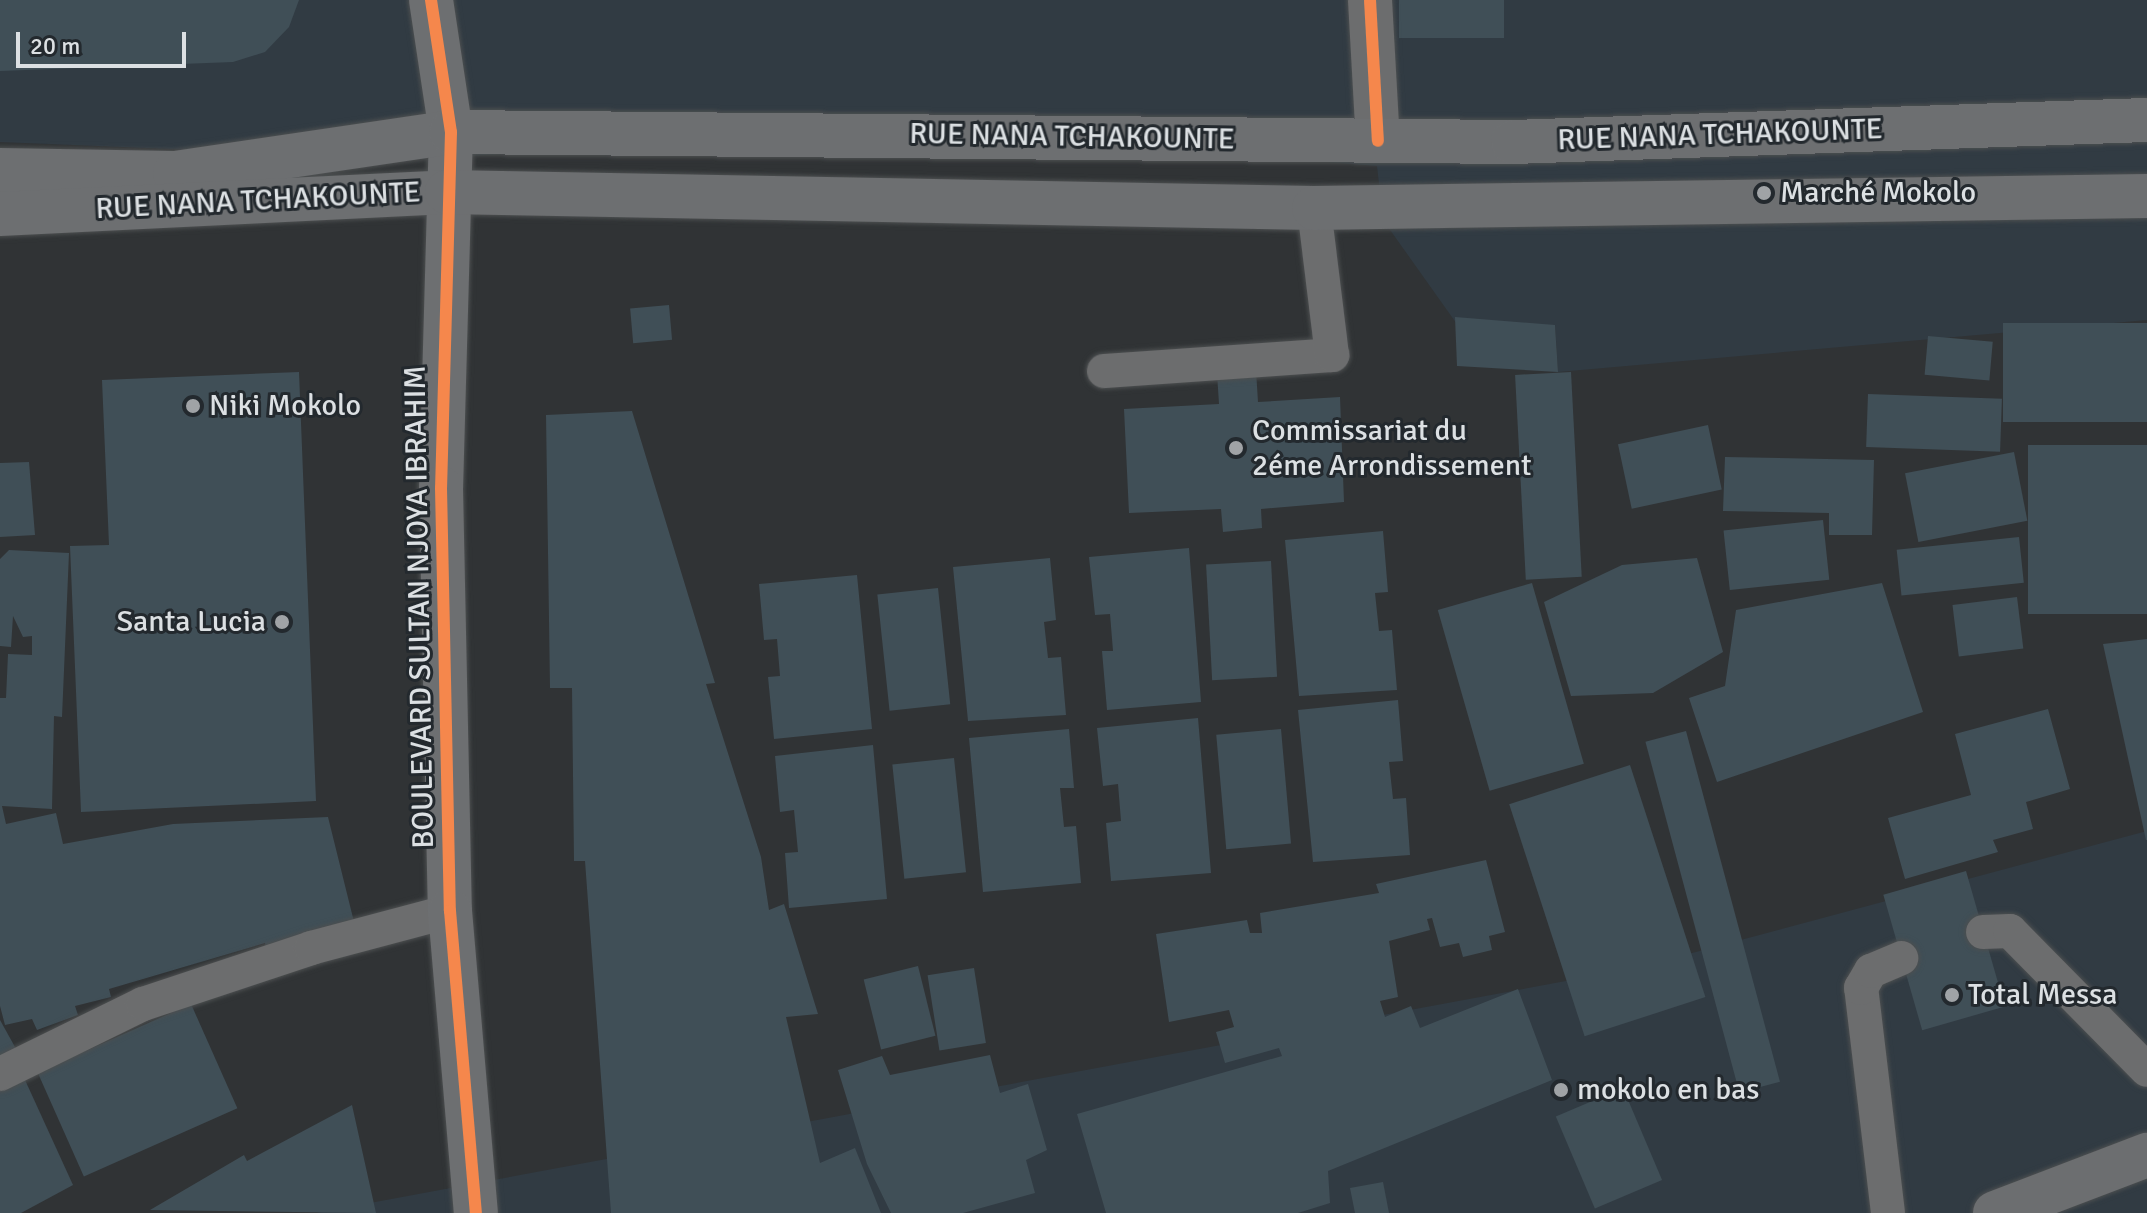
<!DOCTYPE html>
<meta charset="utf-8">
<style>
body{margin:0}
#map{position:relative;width:2147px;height:1213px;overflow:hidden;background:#303335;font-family:Signika,sans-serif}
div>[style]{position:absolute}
.built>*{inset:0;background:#313b43}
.building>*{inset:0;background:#404f57;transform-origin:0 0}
.roads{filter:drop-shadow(0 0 2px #4c4f50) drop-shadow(0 0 2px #4c4f50)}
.lane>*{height:34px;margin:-17px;padding:0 17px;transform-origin:17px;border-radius:17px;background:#6c6d6e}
.street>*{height:44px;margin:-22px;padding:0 22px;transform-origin:22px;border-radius:22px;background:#6c6d6e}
.secondary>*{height:44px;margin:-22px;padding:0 22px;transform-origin:22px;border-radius:22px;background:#6d6f71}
.primary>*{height:44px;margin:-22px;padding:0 22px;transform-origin:22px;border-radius:22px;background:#6c6e70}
.cycleway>*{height:12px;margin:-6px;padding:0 6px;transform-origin:6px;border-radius:6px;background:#f5874c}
.dots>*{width:22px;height:22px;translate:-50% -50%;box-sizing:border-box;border:4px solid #23292e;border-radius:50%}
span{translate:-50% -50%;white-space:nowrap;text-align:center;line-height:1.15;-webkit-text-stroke:6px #23292e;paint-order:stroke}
.street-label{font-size:30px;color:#dce0e3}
.poi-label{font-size:30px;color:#dce0e3}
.left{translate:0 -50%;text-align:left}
.right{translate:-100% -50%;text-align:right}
.scale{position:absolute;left:16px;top:32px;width:170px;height:36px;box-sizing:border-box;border:4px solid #dce0e3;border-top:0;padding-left:10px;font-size:24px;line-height:28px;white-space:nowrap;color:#dce0e3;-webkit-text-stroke:6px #23292e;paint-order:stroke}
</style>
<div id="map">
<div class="built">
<i style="clip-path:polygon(0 0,2147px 0,2147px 320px,1558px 372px,1555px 325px,1459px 327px,1383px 220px,1377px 166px,952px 131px,410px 159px,0 142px)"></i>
<i style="clip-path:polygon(2147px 831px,2147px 1213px,316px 1213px,1636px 968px)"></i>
</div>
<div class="building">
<i style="clip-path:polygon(0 0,299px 0,289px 27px,265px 52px,233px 62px,0 71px)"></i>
<i style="left:1399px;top:0;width:105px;height:38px"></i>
<i style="left:669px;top:305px;width:35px;height:39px;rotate:85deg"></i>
<i style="clip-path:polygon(1455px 317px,1555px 325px,1558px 372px,1457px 366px)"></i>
<i style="left:2147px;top:323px;width:99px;height:144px;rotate:90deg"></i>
<i style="left:1928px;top:336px;width:65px;height:39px;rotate:5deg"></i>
<i style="clip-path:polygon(1256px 370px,1258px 402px,1340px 397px,1344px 502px,1261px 509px,1262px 528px,1223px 532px,1221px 509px,1129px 513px,1124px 409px,1219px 404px,1217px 373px)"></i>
<i style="clip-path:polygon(299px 372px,316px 801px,81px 812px,70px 546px,109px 545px,102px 380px)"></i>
<i style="left:1571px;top:372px;width:205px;height:56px;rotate:87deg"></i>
<i style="left:1868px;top:394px;width:134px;height:53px;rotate:2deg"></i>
<i style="clip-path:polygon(632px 411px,715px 683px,706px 684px,761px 857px,769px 910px,784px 904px,818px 1014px,786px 1017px,820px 1163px,855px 1148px,881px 1213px,611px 1213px,585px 861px,574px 861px,572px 688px,550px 688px,546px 415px)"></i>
<i style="left:1708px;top:425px;width:66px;height:92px;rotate:78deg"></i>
<i style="left:2147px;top:445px;width:169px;height:119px;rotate:90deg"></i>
<i style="left:2014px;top:452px;width:70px;height:111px;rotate:79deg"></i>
<i style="clip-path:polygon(1725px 457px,1874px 460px,1872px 535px,1829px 535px,1829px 513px,1723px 511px)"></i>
<i style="clip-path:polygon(29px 462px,35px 535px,0 537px,0 463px)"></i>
<i style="left:1823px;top:520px;width:60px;height:100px;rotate:84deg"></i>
<i style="clip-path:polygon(1383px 531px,1388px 592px,1375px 593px,1379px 631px,1392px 630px,1397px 690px,1299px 696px,1285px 540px)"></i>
<i style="left:2019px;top:537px;width:46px;height:123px;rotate:84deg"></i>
<i style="clip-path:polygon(1189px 548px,1201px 702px,1107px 710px,1102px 651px,1113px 651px,1110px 614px,1095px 615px,1089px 557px)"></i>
<i style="clip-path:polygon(9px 550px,69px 553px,62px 717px,54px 716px,52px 809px,2px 806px,6px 824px,56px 813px,63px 844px,173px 824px,328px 817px,357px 934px,267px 952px,265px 943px,109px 989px,111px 997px,75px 1006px,78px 1015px,37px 1030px,32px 1019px,5px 1025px,0 1006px,0 698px,6px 698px,8px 654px,32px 655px,32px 636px,23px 637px,13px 616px,11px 647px,0 646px,0 559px)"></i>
<i style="clip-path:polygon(1050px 558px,1056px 620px,1044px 622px,1048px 658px,1061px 657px,1066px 715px,968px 721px,953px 567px)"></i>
<i style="clip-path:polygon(1697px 558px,1723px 652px,1653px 693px,1571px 696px,1544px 602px,1622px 565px)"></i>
<i style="left:1271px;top:561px;width:116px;height:65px;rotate:87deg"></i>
<i style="clip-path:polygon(857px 575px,872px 729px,774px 739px,768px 677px,780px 676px,777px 639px,764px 640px,759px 584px)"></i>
<i style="left:1532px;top:583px;width:188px;height:98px;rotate:74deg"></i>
<i style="clip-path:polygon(1882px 583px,1923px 712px,1717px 782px,1689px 698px,1725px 686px,1736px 610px)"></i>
<i style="left:938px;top:588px;width:117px;height:61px;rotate:84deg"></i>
<i style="left:2017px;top:597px;width:52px;height:65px;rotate:83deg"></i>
<i style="clip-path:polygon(2147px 639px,2147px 840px,2146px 840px,2103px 644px)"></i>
<i style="clip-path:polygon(1398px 700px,1403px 761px,1389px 762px,1393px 799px,1406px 798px,1410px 855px,1313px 862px,1298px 710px)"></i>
<i style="clip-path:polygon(2048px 709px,2070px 789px,2026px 802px,2033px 829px,1993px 840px,1998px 852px,1905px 879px,1888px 818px,1971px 795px,1955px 734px)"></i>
<i style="clip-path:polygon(1198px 718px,1211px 873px,1111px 881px,1106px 823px,1121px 821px,1118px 784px,1103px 786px,1097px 728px)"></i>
<i style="clip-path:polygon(1069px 729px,1074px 788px,1060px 788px,1064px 827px,1076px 826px,1081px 883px,983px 892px,969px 738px)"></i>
<i style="left:1281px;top:729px;width:115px;height:65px;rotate:85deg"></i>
<i style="left:1686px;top:731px;width:363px;height:42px;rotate:75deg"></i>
<i style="clip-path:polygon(873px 745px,887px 899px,789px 908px,785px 853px,798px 852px,794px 810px,780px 812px,775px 756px)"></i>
<i style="left:954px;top:758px;width:115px;height:62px;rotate:84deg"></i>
<i style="left:1630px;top:765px;width:244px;height:127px;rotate:72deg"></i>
<i style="clip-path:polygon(1486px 860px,1505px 932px,1489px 936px,1492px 950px,1463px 957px,1459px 943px,1440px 947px,1432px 918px,1427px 919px,1430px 930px,1389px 941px,1398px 997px,1380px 1001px,1385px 1017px,1411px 1006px,1420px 1028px,1518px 989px,1552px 1080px,1328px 1171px,1330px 1203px,1298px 1213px,1106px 1213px,1077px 1114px,1282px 1056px,1279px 1048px,1225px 1063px,1216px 1032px,1234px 1027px,1229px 1010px,1169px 1022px,1156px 934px,1247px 920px,1250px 933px,1262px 933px,1260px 913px,1379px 893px,1376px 884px)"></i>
<i style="left:1966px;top:871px;width:141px;height:86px;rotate:74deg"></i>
<i style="left:918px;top:966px;width:72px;height:56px;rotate:76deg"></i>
<i style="left:974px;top:968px;width:76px;height:47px;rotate:81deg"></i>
<i style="left:191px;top:1004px;width:114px;height:168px;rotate:66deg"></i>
<i style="clip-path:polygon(0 1020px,20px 1056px,0 1067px)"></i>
<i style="clip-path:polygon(990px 1055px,1000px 1093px,1028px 1084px,1047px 1150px,1026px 1160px,1035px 1193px,963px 1213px,891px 1213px,867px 1164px,838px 1070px,882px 1056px,890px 1075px)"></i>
<i style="clip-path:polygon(20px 1069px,73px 1185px,21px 1213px,0 1213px,0 1079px)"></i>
<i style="left:1623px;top:1088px;width:100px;height:73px;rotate:67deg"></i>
<i style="clip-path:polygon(352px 1105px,376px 1213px,150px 1210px,244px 1155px,247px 1161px)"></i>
<i style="clip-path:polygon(1383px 1182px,1389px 1213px,1355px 1213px,1350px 1188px)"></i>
</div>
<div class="roads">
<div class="lane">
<i style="left:1104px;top:371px;width:229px;rotate:-4deg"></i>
<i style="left:1332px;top:355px;width:148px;rotate:-97deg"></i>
<i style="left:1983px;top:932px;width:27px;rotate:-2deg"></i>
<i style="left:2010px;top:931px;width:195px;rotate:45.4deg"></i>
<i style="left:0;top:1074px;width:159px;rotate:-26.1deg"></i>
<i style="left:143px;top:1004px;width:177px;rotate:-18.4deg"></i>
<i style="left:311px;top:948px;width:144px;rotate:-14.9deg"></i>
<i style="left:1888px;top:1213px;width:227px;rotate:-96.8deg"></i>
<i style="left:1861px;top:988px;width:20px;rotate:-60deg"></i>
<i style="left:1871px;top:971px;width:33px;rotate:-23deg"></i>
</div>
<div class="street">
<i style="left:1370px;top:0;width:141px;rotate:86.8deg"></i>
</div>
<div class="secondary">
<i style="left:431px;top:0;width:134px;rotate:81.4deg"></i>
<i style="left:451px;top:132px;width:356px;rotate:91.6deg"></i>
<i style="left:441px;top:488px;width:423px;rotate:88.8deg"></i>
<i style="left:450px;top:911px;width:303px;rotate:85.1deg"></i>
<i style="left:0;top:170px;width:175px;rotate:1deg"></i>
<i style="left:175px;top:173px;width:279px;rotate:-8.4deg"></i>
<i style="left:451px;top:132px;width:1062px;rotate:0.54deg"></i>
<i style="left:1513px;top:142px;width:634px;rotate:-1.99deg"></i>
<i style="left:0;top:214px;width:448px;rotate:-2.8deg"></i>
<i style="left:447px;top:192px;width:867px;rotate:1.06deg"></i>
<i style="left:1314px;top:208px;width:833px;rotate:-0.83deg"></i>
</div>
<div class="primary">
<i style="left:1995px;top:1213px;width:163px;rotate:-20.9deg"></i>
</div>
</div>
<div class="cycleway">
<i style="left:431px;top:0;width:134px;rotate:81.4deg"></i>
<i style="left:451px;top:132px;width:356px;rotate:91.6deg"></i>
<i style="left:441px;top:488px;width:423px;rotate:88.8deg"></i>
<i style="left:450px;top:911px;width:303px;rotate:85.1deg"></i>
<i style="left:1370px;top:0;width:141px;rotate:86.8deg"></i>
</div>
<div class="dots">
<i style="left:1764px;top:193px;background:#a0a3a6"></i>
<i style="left:193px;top:406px;background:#a0a3a6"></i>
<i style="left:1236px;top:448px;background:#a0a3a6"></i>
<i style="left:282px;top:622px;background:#a0a3a6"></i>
<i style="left:1952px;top:995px;background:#a0a3a6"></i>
<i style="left:1561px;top:1090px;background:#a0a3a6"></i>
</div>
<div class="street-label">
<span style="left:1720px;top:135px;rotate:-2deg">RUE NANA TCHAKOUNTE</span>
<span style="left:1072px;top:137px;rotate:1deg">RUE NANA TCHAKOUNTE</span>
<span style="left:258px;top:201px;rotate:-3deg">RUE NANA TCHAKOUNTE</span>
<span style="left:420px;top:607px;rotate:-91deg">BOULEVARD SULTAN NJOYA IBRAHIM</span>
</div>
<div class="poi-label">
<span class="left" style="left:1780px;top:193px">Marché Mokolo</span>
<span class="left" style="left:209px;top:406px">Niki Mokolo</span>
<span class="left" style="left:1252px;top:448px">Commissariat du<br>2éme Arrondissement</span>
<span class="right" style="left:266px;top:622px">Santa Lucia</span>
<span class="left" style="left:1968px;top:995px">Total Messa</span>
<span class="left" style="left:1577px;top:1090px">mokolo en bas</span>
</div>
<div class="scale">20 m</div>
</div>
